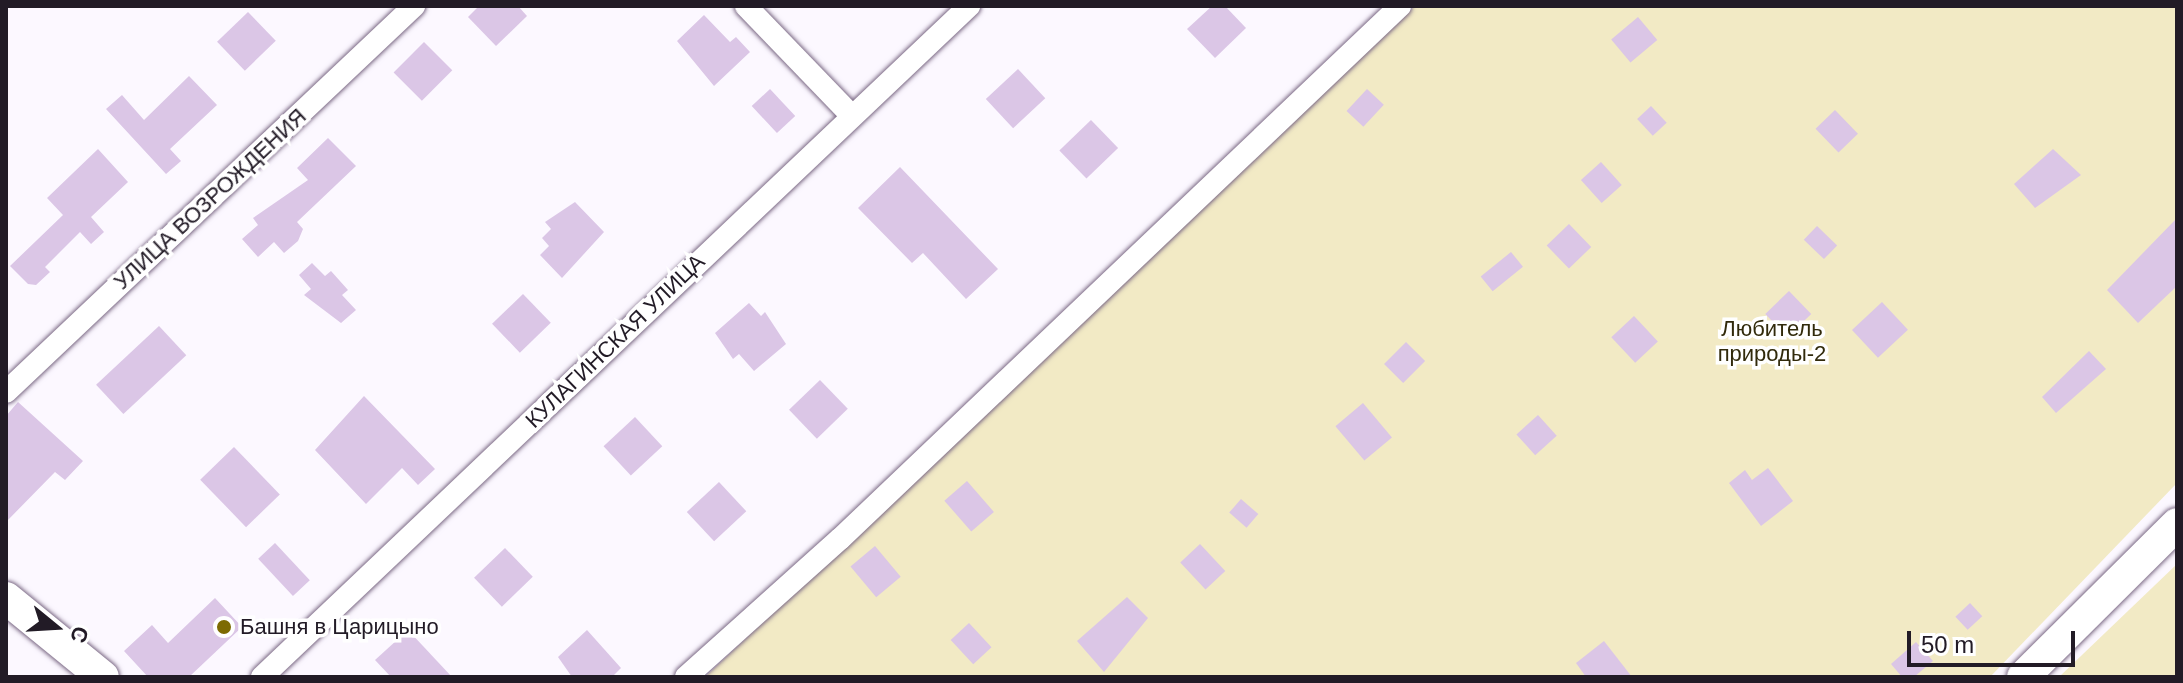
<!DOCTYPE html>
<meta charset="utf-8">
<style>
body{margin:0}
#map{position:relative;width:2183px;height:683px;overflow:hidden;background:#fcf8ff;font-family:Helvetica,sans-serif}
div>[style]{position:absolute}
.green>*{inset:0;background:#f2eac5}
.building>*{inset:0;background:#dbc6e6;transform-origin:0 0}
.roads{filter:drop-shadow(0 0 2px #7b6985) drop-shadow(0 0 2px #7b6985)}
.street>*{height:22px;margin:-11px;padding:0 11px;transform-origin:11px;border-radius:11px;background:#fff}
.secondary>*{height:32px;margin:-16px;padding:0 16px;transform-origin:16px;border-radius:16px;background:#fff}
.dots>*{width:22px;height:22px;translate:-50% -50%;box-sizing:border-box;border:4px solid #fff;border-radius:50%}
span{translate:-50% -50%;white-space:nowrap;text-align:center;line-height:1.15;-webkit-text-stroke:7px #fff;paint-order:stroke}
.street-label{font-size:22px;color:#221b26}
.park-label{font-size:22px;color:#312a0b}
.poi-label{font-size:22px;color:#221b26}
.left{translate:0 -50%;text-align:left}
.frame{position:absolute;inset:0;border:8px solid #221b26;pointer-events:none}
.north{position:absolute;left:16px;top:587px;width:80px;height:80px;-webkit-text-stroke:6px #fff;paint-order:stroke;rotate:108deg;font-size:22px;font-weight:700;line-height:32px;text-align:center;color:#221b26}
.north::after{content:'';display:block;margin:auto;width:28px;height:36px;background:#221b26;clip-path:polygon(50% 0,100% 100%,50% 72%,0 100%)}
.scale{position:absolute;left:1907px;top:631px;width:168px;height:36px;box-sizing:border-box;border:4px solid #221b26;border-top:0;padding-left:10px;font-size:24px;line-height:28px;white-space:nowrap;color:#221b26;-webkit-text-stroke:6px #fff;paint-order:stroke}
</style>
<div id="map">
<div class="green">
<i style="clip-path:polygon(1415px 6px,2177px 6px,2177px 483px,1990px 677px,705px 677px)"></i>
<i style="clip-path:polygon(2177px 564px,2177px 677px,2059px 677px)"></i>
</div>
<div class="building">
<i style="clip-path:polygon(479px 6px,518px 6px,527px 16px,496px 46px,468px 17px)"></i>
<i style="clip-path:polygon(1212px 6px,1225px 6px,1246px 28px,1215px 58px,1187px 29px)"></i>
<i style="left:248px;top:12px;width:40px;height:43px;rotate:46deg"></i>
<i style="clip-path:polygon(704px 15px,730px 42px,736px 37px,750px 52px,714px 86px,677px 41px)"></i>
<i style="left:1638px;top:17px;width:30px;height:35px;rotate:50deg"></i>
<i style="left:424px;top:42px;width:40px;height:43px;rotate:45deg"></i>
<i style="left:1018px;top:69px;width:40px;height:44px;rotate:47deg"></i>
<i style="clip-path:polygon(189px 76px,217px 105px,170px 149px,181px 161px,166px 174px,106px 109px,122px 95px,144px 120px)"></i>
<i style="left:770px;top:89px;width:37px;height:25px;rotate:47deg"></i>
<i style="left:1367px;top:89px;width:23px;height:30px;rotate:43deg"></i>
<i style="left:1651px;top:106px;width:23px;height:19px;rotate:47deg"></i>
<i style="left:1835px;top:110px;width:33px;height:27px;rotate:46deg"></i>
<i style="left:1091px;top:120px;width:39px;height:44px;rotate:46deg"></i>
<i style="clip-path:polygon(328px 138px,356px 166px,297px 222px,303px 229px,298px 241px,284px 253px,274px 242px,258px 257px,242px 239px,258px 225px,253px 218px,308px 180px,297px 168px)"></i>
<i style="clip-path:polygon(98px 149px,128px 182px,91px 217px,104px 232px,91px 244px,80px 232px,45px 267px,50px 272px,36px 285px,28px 284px,10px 266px,63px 215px,47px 198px)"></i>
<i style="clip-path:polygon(2053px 149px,2081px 175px,2035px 208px,2014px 184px)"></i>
<i style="left:1601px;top:162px;width:31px;height:27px;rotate:48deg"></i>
<i style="clip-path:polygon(900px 167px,998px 269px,966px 299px,923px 253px,912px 263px,858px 208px)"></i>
<i style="clip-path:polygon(575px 202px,604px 232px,562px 278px,540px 255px,549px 246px,542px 238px,551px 229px,545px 222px)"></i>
<i style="clip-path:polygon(2177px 218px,2177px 286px,2138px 323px,2107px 290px)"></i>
<i style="left:1569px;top:224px;width:32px;height:31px;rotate:46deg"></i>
<i style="left:1817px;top:226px;width:28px;height:19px;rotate:44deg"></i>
<i style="left:1511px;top:252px;width:19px;height:39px;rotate:51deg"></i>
<i style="clip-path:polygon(312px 263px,325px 276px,331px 271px,348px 290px,342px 295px,356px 310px,341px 323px,304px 295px,311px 289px,299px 275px)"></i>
<i style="left:1789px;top:291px;width:32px;height:33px;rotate:46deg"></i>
<i style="left:523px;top:294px;width:40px;height:43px;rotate:46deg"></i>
<i style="left:1882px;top:302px;width:38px;height:41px;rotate:47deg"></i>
<i style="clip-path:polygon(749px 303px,761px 316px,765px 312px,786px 344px,754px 371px,739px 354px,733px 359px,715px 333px)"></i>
<i style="left:1634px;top:316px;width:35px;height:31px;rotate:47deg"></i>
<i style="left:159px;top:326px;width:40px;height:86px;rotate:47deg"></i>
<i style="left:1406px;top:342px;width:27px;height:31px;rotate:45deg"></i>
<i style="clip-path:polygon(2089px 351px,2106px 369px,2056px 413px,2042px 397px)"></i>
<i style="left:820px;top:380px;width:40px;height:43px;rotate:46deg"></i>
<i style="clip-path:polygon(364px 396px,435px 469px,418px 485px,402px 468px,366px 504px,315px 450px)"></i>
<i style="clip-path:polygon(18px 402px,83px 461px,65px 480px,55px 472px,6px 522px,6px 416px)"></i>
<i style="left:1363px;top:403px;width:45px;height:36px;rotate:50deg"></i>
<i style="left:1538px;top:415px;width:28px;height:29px;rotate:48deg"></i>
<i style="left:635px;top:417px;width:40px;height:43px;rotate:47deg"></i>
<i style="left:234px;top:447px;width:66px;height:47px;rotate:46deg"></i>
<i style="clip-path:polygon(1768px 468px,1793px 501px,1761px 526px,1729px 483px,1745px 470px,1752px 480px)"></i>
<i style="left:967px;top:481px;width:41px;height:30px;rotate:49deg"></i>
<i style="left:719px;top:482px;width:40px;height:44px;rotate:47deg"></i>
<i style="left:1241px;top:499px;width:23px;height:18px;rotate:41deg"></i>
<i style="left:275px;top:543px;width:51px;height:23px;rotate:47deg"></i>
<i style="left:1200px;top:544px;width:37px;height:27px;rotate:47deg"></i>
<i style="left:875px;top:546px;width:40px;height:32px;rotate:50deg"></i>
<i style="left:505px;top:548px;width:40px;height:43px;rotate:46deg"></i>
<i style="clip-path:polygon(1127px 597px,1148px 618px,1104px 672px,1077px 641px)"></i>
<i style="clip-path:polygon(215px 598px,242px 627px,189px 677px,148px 677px,124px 651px,152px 625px,168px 643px)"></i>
<i style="left:1970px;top:603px;width:18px;height:20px;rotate:47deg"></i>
<i style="left:969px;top:623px;width:33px;height:25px;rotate:47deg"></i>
<i style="clip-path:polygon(408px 630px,452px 677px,391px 677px,375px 660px)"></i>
<i style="clip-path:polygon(587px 630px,621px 668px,612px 677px,572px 677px,558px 657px)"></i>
<i style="clip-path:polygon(1604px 641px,1632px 677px,1586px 677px,1576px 663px)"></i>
<i style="clip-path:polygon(1916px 642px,1933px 661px,1914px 677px,1902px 677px,1891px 664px)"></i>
</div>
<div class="roads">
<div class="street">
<i style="left:746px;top:6px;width:151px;rotate:46.1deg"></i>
<i style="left:6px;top:392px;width:562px;rotate:-43.41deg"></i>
<i style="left:262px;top:677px;width:975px;rotate:-43.5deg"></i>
<i style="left:686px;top:677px;width:207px;rotate:-41.9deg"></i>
<i style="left:840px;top:539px;width:773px;rotate:-43.58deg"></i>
</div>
<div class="secondary">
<i style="left:6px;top:598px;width:125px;rotate:39.2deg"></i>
<i style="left:2023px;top:677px;width:217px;rotate:-44.8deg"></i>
</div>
</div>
<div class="dots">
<i style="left:224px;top:627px;background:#7d6a02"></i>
</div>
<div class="street-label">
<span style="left:210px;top:199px;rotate:-43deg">УЛИЦА ВОЗРОЖДЕНИЯ</span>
<span style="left:615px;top:341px;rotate:-44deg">КУЛАГИНСКАЯ УЛИЦА</span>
</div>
<div class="park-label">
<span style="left:1772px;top:341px">Любитель<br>природы-2</span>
</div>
<div class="poi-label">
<span class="left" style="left:240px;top:627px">Башня в Царицыно</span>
</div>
<div class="frame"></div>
<div class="north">С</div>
<div class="scale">50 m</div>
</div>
